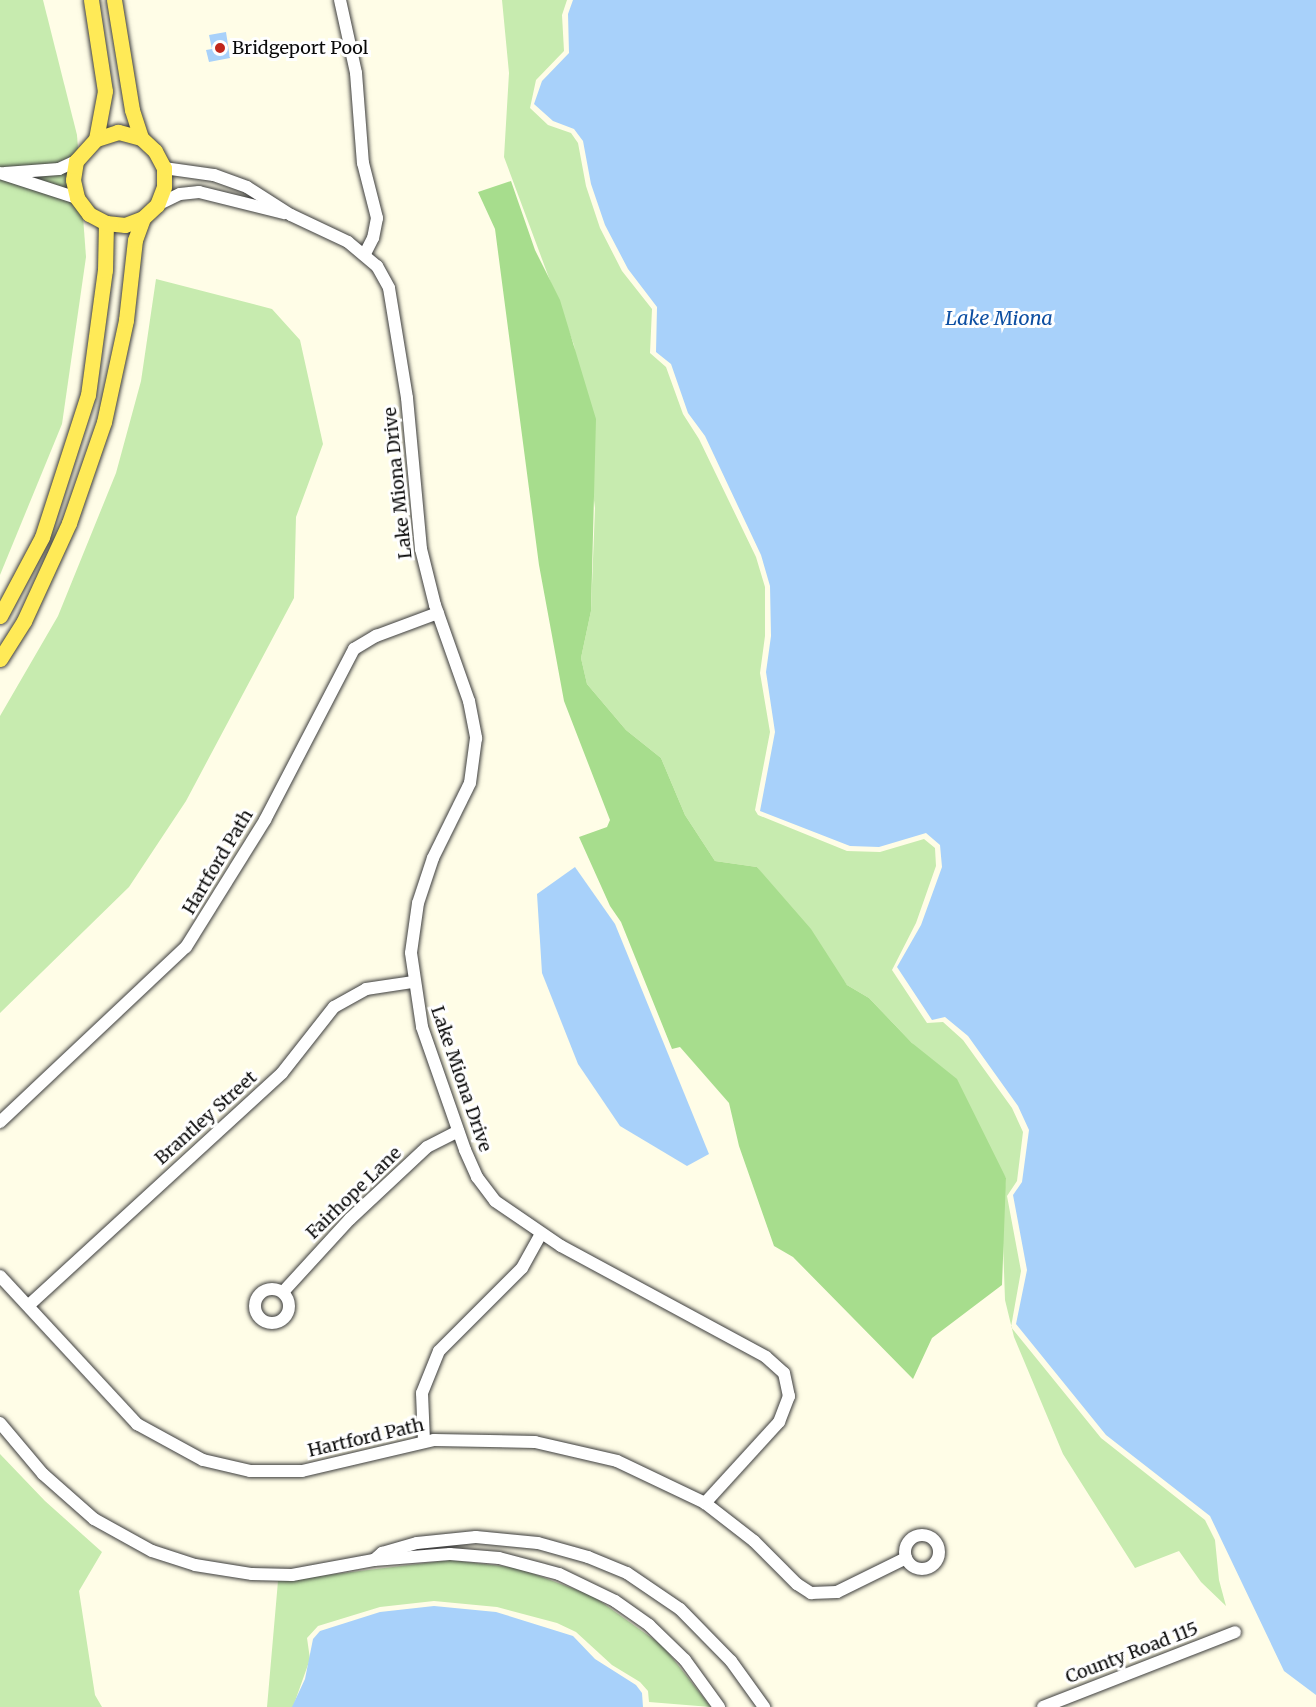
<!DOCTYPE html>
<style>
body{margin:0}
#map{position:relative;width:1316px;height:1707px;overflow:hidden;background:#fffde7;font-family:Merriweather,serif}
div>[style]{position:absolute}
.green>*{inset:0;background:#c7ebaf}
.forest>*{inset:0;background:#a7dd8d}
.water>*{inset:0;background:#a8d1fa}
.roads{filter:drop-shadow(0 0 2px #3d3d3d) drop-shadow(0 0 2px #3d3d3d)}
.minor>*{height:12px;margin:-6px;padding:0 6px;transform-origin:6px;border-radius:6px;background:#fff}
.minor>.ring{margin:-6px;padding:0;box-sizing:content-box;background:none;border:12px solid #fff;border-radius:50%}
.major>*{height:15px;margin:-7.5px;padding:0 7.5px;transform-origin:7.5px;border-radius:7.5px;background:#ffea57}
.dots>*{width:16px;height:16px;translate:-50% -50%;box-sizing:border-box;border:3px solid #fff;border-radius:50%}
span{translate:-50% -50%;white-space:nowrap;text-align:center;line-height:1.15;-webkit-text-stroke:6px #fff;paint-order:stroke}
.poi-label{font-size:18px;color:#0a0a0a}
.left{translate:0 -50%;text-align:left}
.street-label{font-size:18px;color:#0a0a0a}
.water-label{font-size:20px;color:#0d4fa2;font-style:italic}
</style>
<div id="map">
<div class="green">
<i style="clip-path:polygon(0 0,43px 0,77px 135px,86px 257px,62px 424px,0 575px)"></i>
<i style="clip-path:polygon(502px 0,567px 0,562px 15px,564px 51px,536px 80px,530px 108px,548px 125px,571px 133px,578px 143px,586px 186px,600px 228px,622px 271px,652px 309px,650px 353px,666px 367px,683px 414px,699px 439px,756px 557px,765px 587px,765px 636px,760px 673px,770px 732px,755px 810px,758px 815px,847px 851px,880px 852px,924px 839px,935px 848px,936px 866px,916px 923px,892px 970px,927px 1023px,943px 1022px,963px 1040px,1012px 1108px,1023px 1132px,1017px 1181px,1007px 1196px,1021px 1271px,1011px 1327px,1101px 1438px,1205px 1520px,1215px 1540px,1219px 1580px,1226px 1606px,1201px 1582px,1179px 1551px,1135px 1568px,1063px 1454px,1014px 1337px,1005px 1300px,1002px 1214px,1006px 1178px,912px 1043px,869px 998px,847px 985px,757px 867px,715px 861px,685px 815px,661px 758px,626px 730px,587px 684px,581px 658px,591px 611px,595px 508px,574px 345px,504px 157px,509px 73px)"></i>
<i style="clip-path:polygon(156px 279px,272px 309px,300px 340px,323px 444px,296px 517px,294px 598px,186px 801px,129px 887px,0 1013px,0 716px,58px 616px,116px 473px,141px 381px)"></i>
<i style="clip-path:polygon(0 1454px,45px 1501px,102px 1552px,79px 1591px,95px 1695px,102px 1707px,0 1707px)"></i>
<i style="clip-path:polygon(450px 1560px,518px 1568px,593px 1596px,663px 1646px,711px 1707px,649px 1702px,648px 1691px,640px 1682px,612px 1665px,576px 1632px,557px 1623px,497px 1607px,434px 1601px,380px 1607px,318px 1626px,307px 1638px,310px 1659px,293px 1707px,267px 1707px,278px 1581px)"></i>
</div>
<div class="forest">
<i style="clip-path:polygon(511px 181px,535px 250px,560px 300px,596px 419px,591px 611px,581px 658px,587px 684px,626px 730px,661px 758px,685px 815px,715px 861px,757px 867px,811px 929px,847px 985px,869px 998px,912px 1043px,957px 1079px,1006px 1178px,1002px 1285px,932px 1338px,913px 1379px,793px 1257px,774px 1246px,739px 1146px,729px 1103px,680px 1047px,672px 1049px,621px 922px,610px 906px,579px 837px,607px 827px,610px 820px,564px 701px,539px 565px,495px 229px,478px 192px)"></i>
</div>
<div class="water">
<i style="clip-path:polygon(573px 0,1316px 0,1316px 1695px,1284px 1671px,1210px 1516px,1106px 1435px,1016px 1324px,1027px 1270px,1013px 1195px,1022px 1182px,1029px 1130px,1018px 1106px,968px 1036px,945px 1017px,932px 1020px,897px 967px,921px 925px,942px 867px,940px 845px,926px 833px,879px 847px,850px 846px,760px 811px,775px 732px,766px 672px,771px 636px,770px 586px,761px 555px,705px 436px,688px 413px,671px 364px,656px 352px,657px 307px,628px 269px,605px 225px,591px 184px,583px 141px,574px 129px,553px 121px,534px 104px,542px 81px,569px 53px,568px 14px)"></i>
<i style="clip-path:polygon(226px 32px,230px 58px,209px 62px,206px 50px,212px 49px,209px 35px)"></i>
<i style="clip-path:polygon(575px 867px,615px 924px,709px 1154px,687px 1166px,620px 1126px,578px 1064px,542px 973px,537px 894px)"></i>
<i style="clip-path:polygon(434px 1606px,496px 1612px,573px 1636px,595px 1659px,636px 1685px,642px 1693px,643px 1707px,292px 1707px,305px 1679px,313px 1639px,320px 1631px,380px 1612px)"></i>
</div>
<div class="roads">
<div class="minor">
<i style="left:340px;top:0;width:75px;rotate:77.6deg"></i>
<i style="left:356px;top:73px;width:90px;rotate:85.6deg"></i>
<i style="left:363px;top:163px;width:57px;rotate:75.7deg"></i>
<i style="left:377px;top:218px;width:20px;rotate:101deg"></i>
<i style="left:373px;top:238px;width:18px;rotate:117deg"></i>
<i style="left:164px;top:168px;width:50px;rotate:8deg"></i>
<i style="left:214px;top:175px;width:35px;rotate:20deg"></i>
<i style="left:247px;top:187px;width:52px;rotate:32.5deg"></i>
<i style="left:291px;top:215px;width:63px;rotate:25.3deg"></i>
<i style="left:348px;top:242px;width:38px;rotate:40deg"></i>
<i style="left:377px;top:266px;width:25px;rotate:61deg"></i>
<i style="left:389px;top:288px;width:111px;rotate:80.7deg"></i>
<i style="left:407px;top:398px;width:152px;rotate:84.7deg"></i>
<i style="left:421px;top:549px;width:58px;rotate:76deg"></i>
<i style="left:435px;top:605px;width:102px;rotate:70.5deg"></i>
<i style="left:469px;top:701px;width:38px;rotate:79deg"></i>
<i style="left:476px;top:738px;width:45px;rotate:97.6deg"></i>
<i style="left:470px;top:783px;width:84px;rotate:116.3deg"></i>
<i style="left:433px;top:858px;width:47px;rotate:108.4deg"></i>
<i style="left:418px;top:903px;width:50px;rotate:98deg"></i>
<i style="left:411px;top:953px;width:75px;rotate:81.5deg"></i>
<i style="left:422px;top:1027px;width:130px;rotate:70.7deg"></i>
<i style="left:465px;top:1150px;width:30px;rotate:66deg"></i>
<i style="left:477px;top:1177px;width:30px;rotate:53deg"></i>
<i style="left:495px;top:1201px;width:80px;rotate:34.3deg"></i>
<i style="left:561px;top:1246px;width:233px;rotate:28.4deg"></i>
<i style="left:766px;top:1357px;width:24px;rotate:42deg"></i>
<i style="left:784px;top:1373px;width:24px;rotate:78deg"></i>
<i style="left:789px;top:1396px;width:28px;rotate:111deg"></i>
<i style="left:779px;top:1422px;width:110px;rotate:132.4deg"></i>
<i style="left:0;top:173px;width:81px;rotate:18deg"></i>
<i style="left:5px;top:173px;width:54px;rotate:-4.2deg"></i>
<i style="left:59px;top:169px;width:19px;rotate:-25deg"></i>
<i style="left:157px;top:205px;width:25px;rotate:-26deg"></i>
<i style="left:180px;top:194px;width:19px;rotate:-6deg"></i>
<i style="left:199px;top:192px;width:88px;rotate:13.9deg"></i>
<i style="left:0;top:1122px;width:255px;rotate:-43.3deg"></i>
<i style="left:186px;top:947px;width:150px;rotate:-58.1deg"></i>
<i style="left:265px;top:820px;width:193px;rotate:-62.5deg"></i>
<i style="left:354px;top:649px;width:26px;rotate:-31deg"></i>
<i style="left:376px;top:636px;width:66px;rotate:-20.4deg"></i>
<i style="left:0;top:1276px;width:202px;rotate:47.2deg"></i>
<i style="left:137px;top:1424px;width:75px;rotate:28.6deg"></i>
<i style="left:203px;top:1460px;width:48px;rotate:13.2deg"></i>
<i style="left:250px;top:1471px;width:52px"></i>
<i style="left:302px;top:1471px;width:136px;rotate:-13.2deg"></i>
<i style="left:434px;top:1440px;width:101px;rotate:1.1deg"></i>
<i style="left:535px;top:1442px;width:84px;rotate:13deg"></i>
<i style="left:617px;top:1461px;width:98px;rotate:25.5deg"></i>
<i style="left:705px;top:1503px;width:62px;rotate:37.8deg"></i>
<i style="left:754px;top:1541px;width:61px;rotate:45deg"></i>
<i style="left:797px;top:1584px;width:17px;rotate:33deg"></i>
<i style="left:811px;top:1593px;width:26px;rotate:-2deg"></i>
<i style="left:837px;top:1592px;width:77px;rotate:-26.2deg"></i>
<i class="ring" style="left:255px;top:1289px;width:22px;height:22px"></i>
<i style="left:283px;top:1292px;width:99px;rotate:-47.5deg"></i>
<i style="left:350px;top:1219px;width:105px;rotate:-43.1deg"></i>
<i style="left:427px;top:1147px;width:35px;rotate:-27deg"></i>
<i style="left:29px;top:1305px;width:343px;rotate:-42.5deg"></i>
<i style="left:282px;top:1073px;width:84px;rotate:-51.8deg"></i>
<i style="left:334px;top:1007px;width:37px;rotate:-29deg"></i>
<i style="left:366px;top:989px;width:48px;rotate:-8.5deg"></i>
<i style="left:0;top:1423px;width:67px;rotate:49.9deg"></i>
<i style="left:43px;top:1474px;width:68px;rotate:41.4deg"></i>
<i style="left:94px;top:1519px;width:66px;rotate:28.9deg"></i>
<i style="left:152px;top:1551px;width:45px;rotate:18deg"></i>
<i style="left:195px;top:1565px;width:58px;rotate:9deg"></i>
<i style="left:252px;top:1574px;width:40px;rotate:1.4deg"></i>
<i style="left:292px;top:1575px;width:83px;rotate:-10.4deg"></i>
<i style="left:374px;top:1560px;width:76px;rotate:-4.5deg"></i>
<i style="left:450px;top:1554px;width:49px;rotate:4.7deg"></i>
<i style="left:499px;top:1558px;width:62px;rotate:14.9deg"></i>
<i style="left:559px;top:1574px;width:62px;rotate:25.7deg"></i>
<i style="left:615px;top:1601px;width:42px;rotate:35.2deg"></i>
<i style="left:649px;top:1625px;width:50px;rotate:44.2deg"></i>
<i style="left:685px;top:1660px;width:58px;rotate:54.1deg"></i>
<i style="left:424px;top:1441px;width:48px;rotate:-92.4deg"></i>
<i style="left:422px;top:1393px;width:45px;rotate:-68deg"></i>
<i style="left:439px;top:1351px;width:117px;rotate:-45deg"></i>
<i style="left:522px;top:1268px;width:39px;rotate:-61deg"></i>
<i class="ring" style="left:905px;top:1535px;width:22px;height:22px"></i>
<i style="left:374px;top:1560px;width:11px;rotate:-41deg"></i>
<i style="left:382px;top:1553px;width:36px;rotate:-16deg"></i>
<i style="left:417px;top:1543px;width:59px;rotate:-5.8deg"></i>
<i style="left:476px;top:1537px;width:62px;rotate:5.5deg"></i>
<i style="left:538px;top:1543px;width:52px;rotate:15.6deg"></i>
<i style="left:588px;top:1557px;width:42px;rotate:22.3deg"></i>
<i style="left:627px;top:1573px;width:64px;rotate:34.2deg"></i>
<i style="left:680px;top:1609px;width:73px;rotate:45.6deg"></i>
<i style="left:731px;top:1661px;width:57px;rotate:54.3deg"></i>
<i style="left:1043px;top:1707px;width:206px;rotate:-21.3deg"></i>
</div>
<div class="major">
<i style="left:91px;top:0;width:92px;rotate:81.3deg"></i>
<i style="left:105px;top:91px;width:49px;rotate:100.6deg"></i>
<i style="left:114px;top:0;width:111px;rotate:80.7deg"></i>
<i style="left:132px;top:110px;width:29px;rotate:72deg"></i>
<i style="left:0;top:616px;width:89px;rotate:-62deg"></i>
<i style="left:42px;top:537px;width:149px;rotate:-72.1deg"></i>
<i style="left:88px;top:395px;width:126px;rotate:-82.3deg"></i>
<i style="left:105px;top:270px;width:47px;rotate:-88.8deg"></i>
<i style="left:0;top:659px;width:45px;rotate:-57.7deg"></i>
<i style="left:24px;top:621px;width:108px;rotate:-65.3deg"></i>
<i style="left:69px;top:523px;width:107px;rotate:-70.9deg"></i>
<i style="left:104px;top:422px;width:104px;rotate:-77.8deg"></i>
<i style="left:126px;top:320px;width:81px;rotate:-83.6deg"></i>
<i style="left:135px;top:240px;width:23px;rotate:-70deg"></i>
<i style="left:143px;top:218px;width:19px;rotate:-43deg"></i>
<i style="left:157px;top:205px;width:19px;rotate:-69deg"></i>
<i style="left:164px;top:187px;width:19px;rotate:-90deg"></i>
<i style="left:164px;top:168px;width:19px;rotate:-118deg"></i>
<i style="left:155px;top:151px;width:19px;rotate:-137deg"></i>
<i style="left:141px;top:138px;width:24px;rotate:-165deg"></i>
<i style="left:118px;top:132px;width:23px;rotate:162deg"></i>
<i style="left:96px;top:139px;width:30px;rotate:132deg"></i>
<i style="left:76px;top:161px;width:19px;rotate:99deg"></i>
<i style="left:73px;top:180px;width:18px;rotate:77deg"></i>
<i style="left:77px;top:198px;width:20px;rotate:53deg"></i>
<i style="left:89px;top:214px;width:19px;rotate:28deg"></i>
<i style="left:106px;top:223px;width:19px;rotate:6deg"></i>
<i style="left:125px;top:225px;width:19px;rotate:-21deg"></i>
</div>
</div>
<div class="dots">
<i style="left:220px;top:48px;background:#c1271b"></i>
</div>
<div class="poi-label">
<span class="left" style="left:232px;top:48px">Bridgeport Pool</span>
</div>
<div class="street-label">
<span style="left:398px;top:483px;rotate:-96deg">Lake Miona Drive</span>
<span style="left:218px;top:862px;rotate:-59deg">Hartford Path</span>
<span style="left:461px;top:1079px;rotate:71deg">Lake Miona Drive</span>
<span style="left:206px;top:1118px;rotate:-42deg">Brantley Street</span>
<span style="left:354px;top:1193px;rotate:-44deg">Fairhope Lane</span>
<span style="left:366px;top:1438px;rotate:-13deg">Hartford Path</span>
<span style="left:1132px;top:1653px;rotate:-21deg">County Road 115</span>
</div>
<div class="water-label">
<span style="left:999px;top:317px">Lake Miona</span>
</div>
</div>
